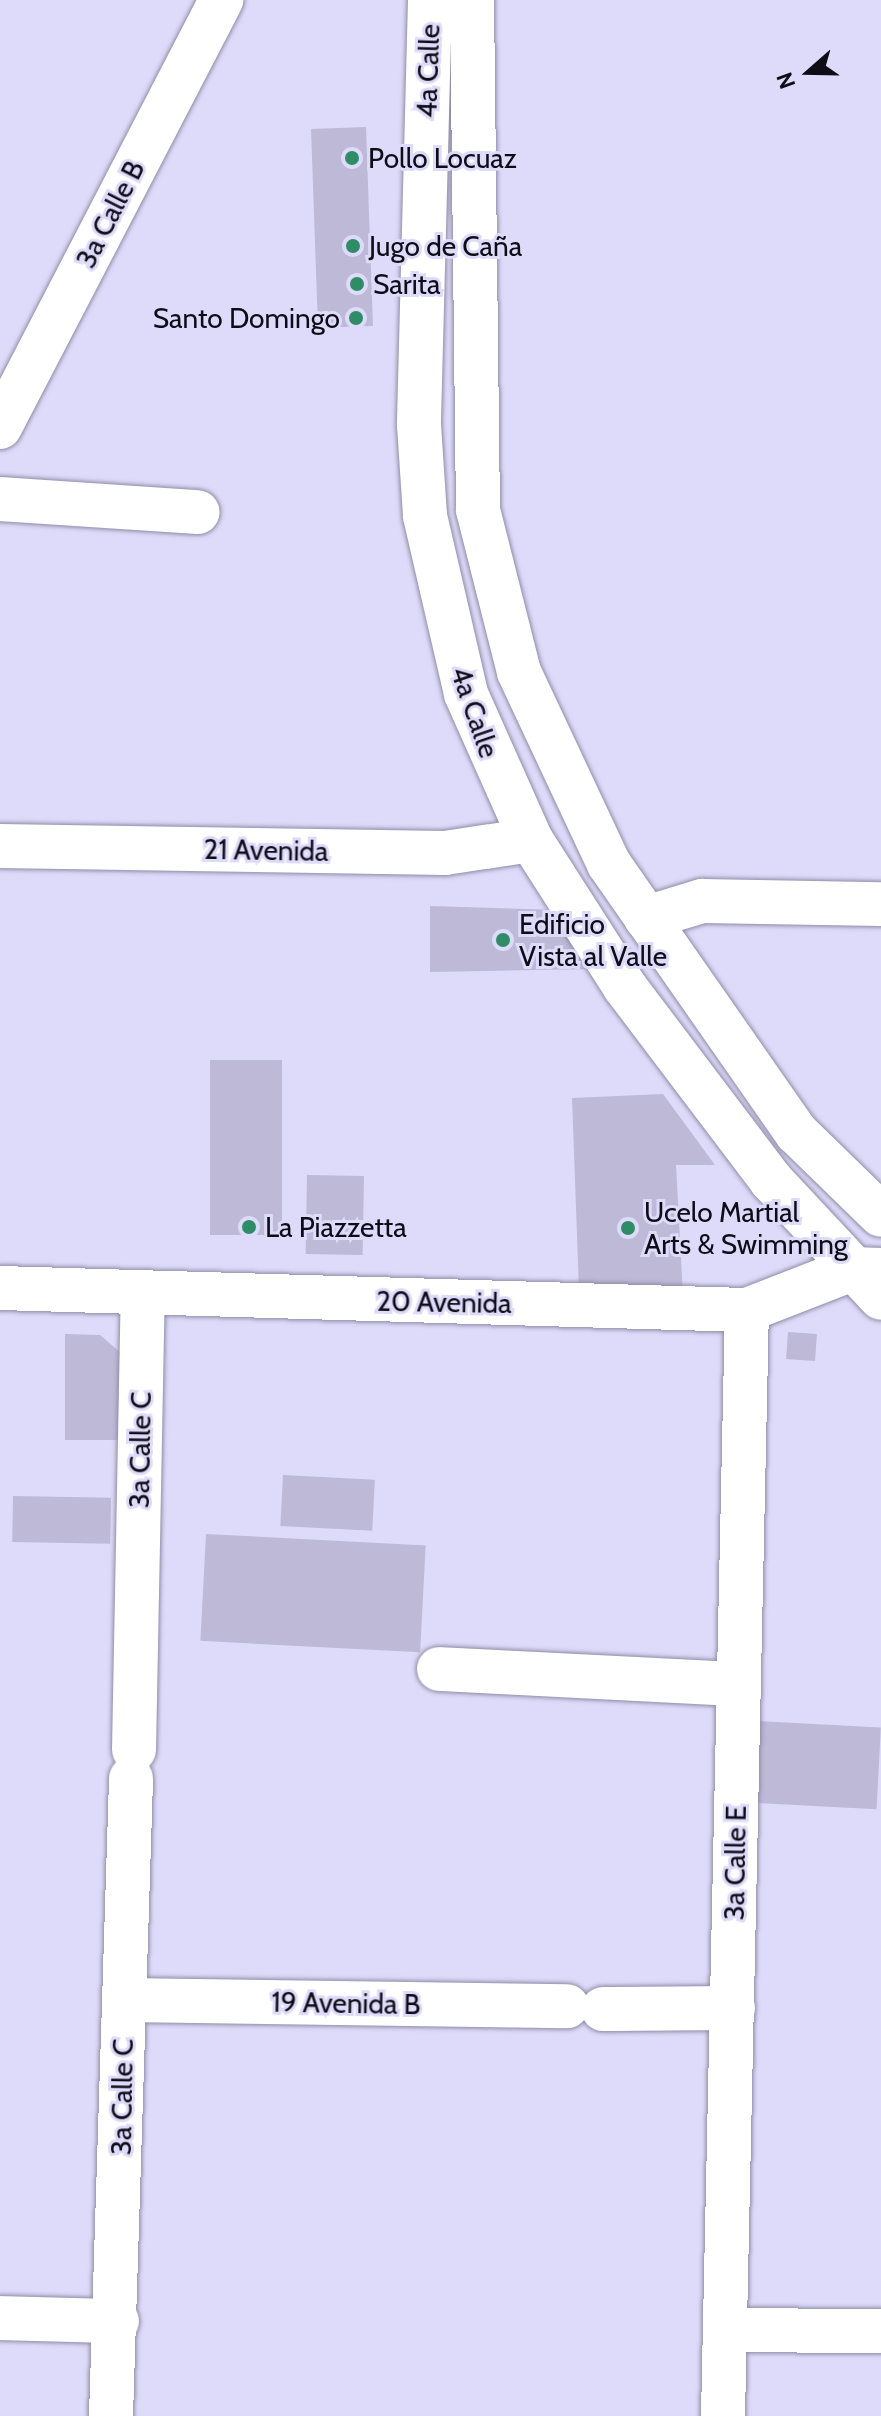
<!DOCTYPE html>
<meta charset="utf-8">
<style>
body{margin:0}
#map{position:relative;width:881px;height:2416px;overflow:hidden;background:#dedaf9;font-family:Cabin,sans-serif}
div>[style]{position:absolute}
.building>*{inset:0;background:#bdb9d7;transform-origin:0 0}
.roads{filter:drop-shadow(0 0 2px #8f8ca8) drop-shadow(0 0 2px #8f8ca8)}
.minor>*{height:44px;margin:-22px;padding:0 22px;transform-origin:22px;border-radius:22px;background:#fff}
.major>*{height:44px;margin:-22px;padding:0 22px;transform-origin:22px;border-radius:22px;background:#fff}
.dots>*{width:22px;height:22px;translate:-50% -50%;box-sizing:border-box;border:4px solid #dedaf9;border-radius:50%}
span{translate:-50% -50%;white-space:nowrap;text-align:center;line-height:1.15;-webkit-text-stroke:6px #dedaf9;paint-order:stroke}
.street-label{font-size:28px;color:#0e0c16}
.poi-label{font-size:28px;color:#0e0c16}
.left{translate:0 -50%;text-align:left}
.right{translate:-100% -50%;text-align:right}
.north{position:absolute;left:769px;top:32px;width:80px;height:80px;-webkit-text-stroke:6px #dedaf9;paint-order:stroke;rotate:250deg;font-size:22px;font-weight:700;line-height:32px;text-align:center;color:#0e0c16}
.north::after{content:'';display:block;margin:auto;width:28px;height:36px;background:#0e0c16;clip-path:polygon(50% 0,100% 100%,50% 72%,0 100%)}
</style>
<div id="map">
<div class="building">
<i style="left:366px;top:127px;width:199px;height:55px;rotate:88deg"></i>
<i style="clip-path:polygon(430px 906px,561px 910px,593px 969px,430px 972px)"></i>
<i style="left:210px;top:1060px;width:72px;height:175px"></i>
<i style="clip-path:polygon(663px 1094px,715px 1165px,676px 1165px,683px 1296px,579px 1290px,572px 1098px)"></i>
<i style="left:307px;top:1175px;width:57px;height:79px;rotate:1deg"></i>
<i style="left:788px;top:1332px;width:29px;height:27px;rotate:4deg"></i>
<i style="clip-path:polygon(65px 1334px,100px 1335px,121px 1353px,121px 1440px,65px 1440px)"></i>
<i style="left:283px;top:1475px;width:92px;height:51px;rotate:3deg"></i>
<i style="left:13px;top:1496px;width:98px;height:46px;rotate:1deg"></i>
<i style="left:206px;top:1534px;width:220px;height:107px;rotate:3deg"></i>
<i style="left:759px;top:1721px;width:122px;height:82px;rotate:3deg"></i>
</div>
<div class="roads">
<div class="minor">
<i style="left:0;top:427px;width:481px;rotate:-62.6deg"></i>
<i style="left:0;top:499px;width:198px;rotate:3.8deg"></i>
<i style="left:0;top:846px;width:445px;rotate:0.9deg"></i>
<i style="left:445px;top:853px;width:87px;rotate:-8.6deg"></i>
<i style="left:646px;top:918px;width:59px;rotate:-16.9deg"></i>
<i style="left:702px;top:901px;width:179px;rotate:1deg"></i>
<i style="left:0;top:1288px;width:747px;rotate:1.69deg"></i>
<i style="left:747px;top:1310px;width:113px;rotate:-21.3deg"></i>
<i style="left:852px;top:1269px;width:29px;rotate:2deg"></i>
<i style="left:439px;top:1669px;width:299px;rotate:2.9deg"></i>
<i style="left:134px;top:1750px;width:456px;rotate:-88.9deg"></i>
<i style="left:124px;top:2000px;width:443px;rotate:0.8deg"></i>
<i style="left:603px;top:2009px;width:130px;rotate:-0.4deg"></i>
<i style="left:0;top:2318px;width:117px;rotate:1.5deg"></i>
<i style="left:725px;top:2330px;width:156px;rotate:0.4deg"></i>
<i style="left:111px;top:2416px;width:638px;rotate:-88.2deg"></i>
<i style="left:723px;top:2416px;width:1106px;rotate:-88.76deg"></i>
</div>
<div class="major">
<i style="left:430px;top:0;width:425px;rotate:91.5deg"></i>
<i style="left:419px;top:425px;width:91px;rotate:86.2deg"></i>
<i style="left:425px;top:516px;width:183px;rotate:77deg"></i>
<i style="left:466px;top:694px;width:160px;rotate:66deg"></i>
<i style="left:531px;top:840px;width:174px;rotate:57.4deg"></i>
<i style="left:625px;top:987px;width:242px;rotate:52.9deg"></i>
<i style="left:771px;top:1180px;width:161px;rotate:47deg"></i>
<i style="left:472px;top:0;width:510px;rotate:89.33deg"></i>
<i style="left:478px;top:510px;width:167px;rotate:75.8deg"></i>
<i style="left:519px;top:672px;width:212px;rotate:64.9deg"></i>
<i style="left:609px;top:864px;width:328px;rotate:55.1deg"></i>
<i style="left:797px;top:1133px;width:117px;rotate:44.3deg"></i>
</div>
</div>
<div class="dots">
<i style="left:352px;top:158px;background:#2e8d66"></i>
<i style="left:353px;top:246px;background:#2e8d66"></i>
<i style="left:357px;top:284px;background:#2e8d66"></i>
<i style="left:356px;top:318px;background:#2e8d66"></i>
<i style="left:503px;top:940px;background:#2e8d66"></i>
<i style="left:249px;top:1227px;background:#2e8d66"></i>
<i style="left:628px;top:1228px;background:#2e8d66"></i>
</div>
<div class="street-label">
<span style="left:428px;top:71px;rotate:-88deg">4a Calle</span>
<span style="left:110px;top:214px;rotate:-63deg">3a Calle B</span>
<span style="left:475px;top:712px;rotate:71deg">4a Calle</span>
<span style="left:266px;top:850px;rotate:1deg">21 Avenida</span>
<span style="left:444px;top:1302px;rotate:1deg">20 Avenida</span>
<span style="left:140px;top:1450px;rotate:-89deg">3a Calle C</span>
<span style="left:735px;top:1863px;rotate:-89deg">3a Calle E</span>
<span style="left:346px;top:2003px;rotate:1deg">19 Avenida B</span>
<span style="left:122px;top:2097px;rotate:-89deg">3a Calle C</span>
</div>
<div class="poi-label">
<span class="left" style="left:368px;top:158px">Pollo Locuaz</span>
<span class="left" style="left:369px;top:246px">Jugo de Caña</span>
<span class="left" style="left:373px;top:284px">Sarita</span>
<span class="right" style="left:340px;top:318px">Santo Domingo</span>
<span class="left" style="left:519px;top:940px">Edificio<br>Vista al Valle</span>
<span class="left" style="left:644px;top:1228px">Ucelo Martial<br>Arts &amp; Swimming</span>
<span class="left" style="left:265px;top:1227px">La Piazzetta</span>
</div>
<div class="north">N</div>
</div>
